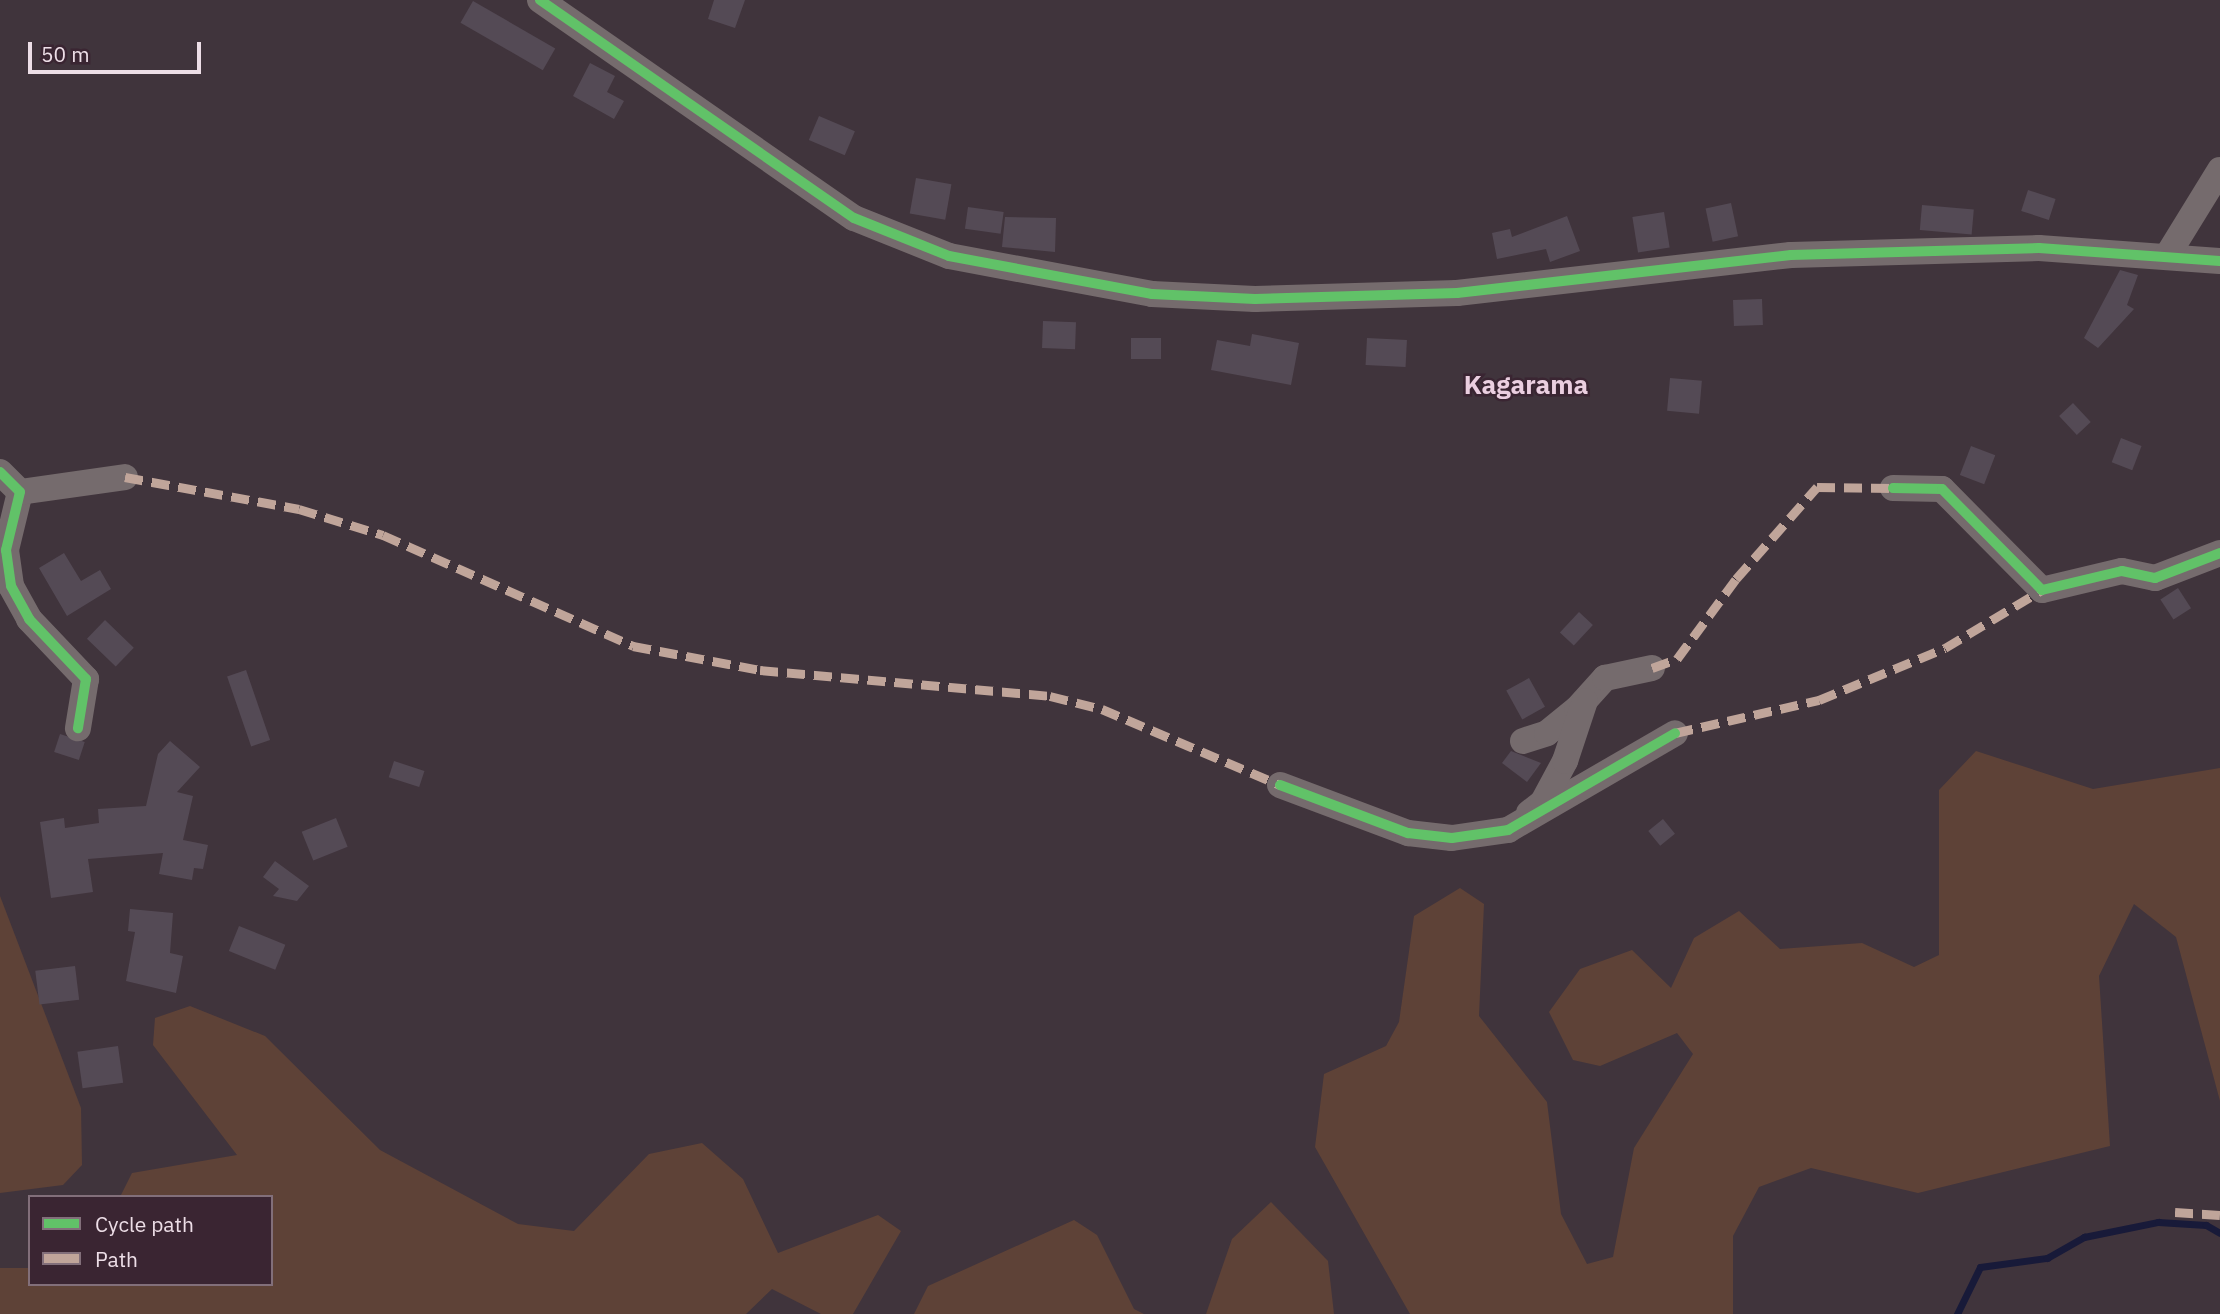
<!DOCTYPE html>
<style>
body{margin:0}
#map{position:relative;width:2220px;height:1314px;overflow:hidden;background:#40343c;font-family:"IBM Plex Sans",sans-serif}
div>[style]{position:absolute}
.green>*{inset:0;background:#5e4237}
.stream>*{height:7px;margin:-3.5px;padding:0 3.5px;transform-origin:3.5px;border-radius:3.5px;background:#181a39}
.building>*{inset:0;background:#544a55;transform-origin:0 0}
.minor>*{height:26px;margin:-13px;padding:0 13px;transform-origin:13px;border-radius:13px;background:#756b6d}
.quiet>*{height:9px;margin-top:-4.5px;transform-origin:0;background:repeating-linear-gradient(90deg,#c0a59a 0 18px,transparent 0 27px)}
.cycleway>*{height:10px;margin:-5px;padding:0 5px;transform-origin:5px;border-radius:5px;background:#61c268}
span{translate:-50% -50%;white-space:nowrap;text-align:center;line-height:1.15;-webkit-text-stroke:5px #3a2532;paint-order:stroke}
.quarter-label{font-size:26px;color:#ebcfe0;font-weight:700}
.legend{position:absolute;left:28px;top:1195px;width:245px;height:91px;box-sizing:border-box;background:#3a2532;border:2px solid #826f7a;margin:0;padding:9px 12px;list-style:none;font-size:21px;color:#eddee7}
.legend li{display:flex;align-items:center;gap:14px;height:35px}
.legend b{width:35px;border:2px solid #826f7a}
.scale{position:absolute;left:28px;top:42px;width:173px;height:32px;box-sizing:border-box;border:4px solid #eddee7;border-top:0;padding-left:9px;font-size:21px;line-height:24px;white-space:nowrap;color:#eddee7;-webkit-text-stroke:5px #3a2532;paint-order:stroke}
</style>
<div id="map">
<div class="green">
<i style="clip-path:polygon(1976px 751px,2093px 789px,2220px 768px,2220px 1101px,2176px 937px,2134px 904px,2099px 976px,2110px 1146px,1918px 1193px,1811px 1168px,1759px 1187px,1733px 1236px,1733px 1314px,1410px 1314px,1315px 1147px,1324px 1074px,1386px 1046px,1399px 1022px,1414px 916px,1460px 888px,1484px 904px,1479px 1016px,1547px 1102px,1561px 1214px,1587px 1264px,1613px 1257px,1634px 1148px,1693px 1054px,1677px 1033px,1600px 1066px,1573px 1060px,1549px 1012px,1580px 969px,1632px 950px,1671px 988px,1694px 938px,1739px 911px,1780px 949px,1862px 943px,1914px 967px,1939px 955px,1939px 790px)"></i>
<i style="clip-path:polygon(0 896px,81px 1108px,82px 1165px,63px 1185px,0 1193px)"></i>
<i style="clip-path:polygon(190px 1006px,265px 1036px,380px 1150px,518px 1224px,574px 1231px,649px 1154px,702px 1143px,743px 1179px,778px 1253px,878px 1215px,901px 1231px,853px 1314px,821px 1314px,772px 1289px,746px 1314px,0 1314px,0 1268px,30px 1268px,30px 1284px,271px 1284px,271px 1197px,120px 1197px,132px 1173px,237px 1155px,153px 1045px,155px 1018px)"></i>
<i style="clip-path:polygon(1271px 1202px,1328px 1261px,1334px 1314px,1206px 1314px,1232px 1239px)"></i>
<i style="clip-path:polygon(1074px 1220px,1097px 1235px,1134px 1309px,1144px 1314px,914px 1314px,928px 1286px)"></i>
</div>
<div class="stream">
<i style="left:1957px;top:1314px;width:52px;rotate:-63.9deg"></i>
<i style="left:1980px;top:1267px;width:68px;rotate:-7.7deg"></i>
<i style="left:2047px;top:1258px;width:43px;rotate:-29.6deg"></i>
<i style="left:2084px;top:1237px;width:76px;rotate:-11.5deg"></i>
<i style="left:2158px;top:1222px;width:48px;rotate:3.6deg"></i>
<i style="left:2206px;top:1225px;width:16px;rotate:30deg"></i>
</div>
<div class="building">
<i style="clip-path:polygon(714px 0,745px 0,735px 28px,708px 19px)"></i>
<i style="left:473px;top:1px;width:95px;height:25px;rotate:30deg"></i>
<i style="clip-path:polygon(590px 63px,615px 76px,607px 92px,624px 101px,614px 119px,573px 96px)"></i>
<i style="left:819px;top:116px;width:39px;height:26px;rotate:23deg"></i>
<i style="left:916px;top:178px;width:36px;height:36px;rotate:10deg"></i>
<i style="left:2028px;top:190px;width:29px;height:22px;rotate:18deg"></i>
<i style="left:1731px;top:203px;width:34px;height:26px;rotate:78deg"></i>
<i style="left:1922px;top:205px;width:52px;height:25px;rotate:5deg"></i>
<i style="left:968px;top:207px;width:36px;height:22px;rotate:8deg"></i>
<i style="left:1664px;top:212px;width:36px;height:32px;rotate:81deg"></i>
<i style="clip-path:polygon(1567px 216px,1580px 251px,1550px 262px,1546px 249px,1497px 259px,1492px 233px,1510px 229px,1512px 237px)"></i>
<i style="clip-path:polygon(1005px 217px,1056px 218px,1055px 252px,1002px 247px)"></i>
<i style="clip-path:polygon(2120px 270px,2138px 275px,2127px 305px,2134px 309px,2098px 348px,2084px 338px)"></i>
<i style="left:1762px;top:299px;width:26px;height:29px;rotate:88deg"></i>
<i style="left:1043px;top:321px;width:33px;height:27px;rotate:2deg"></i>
<i style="clip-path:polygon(1252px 334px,1299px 343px,1291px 385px,1211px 370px,1217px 340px,1250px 346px)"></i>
<i style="left:1131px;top:338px;width:30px;height:21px"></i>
<i style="left:1367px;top:338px;width:40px;height:27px;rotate:3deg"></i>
<i style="left:1670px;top:378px;width:32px;height:33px;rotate:5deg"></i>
<i style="left:2073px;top:403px;width:26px;height:19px;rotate:47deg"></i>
<i style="left:2121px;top:438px;width:22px;height:26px;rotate:21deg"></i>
<i style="left:1971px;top:446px;width:26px;height:31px;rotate:21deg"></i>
<i style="clip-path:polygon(64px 553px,81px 581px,100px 570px,111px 589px,67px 616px,39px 568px)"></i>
<i style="left:2178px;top:588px;width:24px;height:21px;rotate:57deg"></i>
<i style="left:1579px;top:612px;width:19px;height:28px;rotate:43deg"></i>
<i style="left:105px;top:620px;width:40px;height:26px;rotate:44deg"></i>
<i style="left:246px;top:670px;width:74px;height:20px;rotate:71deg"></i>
<i style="left:1529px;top:678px;width:33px;height:26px;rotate:61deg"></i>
<i style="left:60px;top:734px;width:26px;height:19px;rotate:18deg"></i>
<i style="clip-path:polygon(170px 741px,200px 767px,177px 792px,193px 796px,183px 840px,208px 845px,203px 869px,194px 868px,192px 880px,159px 874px,163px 853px,88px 859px,93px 892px,51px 898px,40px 822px,64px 818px,65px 828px,99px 823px,98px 809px,146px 806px,158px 754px)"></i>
<i style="clip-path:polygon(1511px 751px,1541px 763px,1527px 782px,1502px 763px)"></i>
<i style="left:394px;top:761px;width:32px;height:17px;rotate:18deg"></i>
<i style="left:336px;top:818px;width:31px;height:37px;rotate:68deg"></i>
<i style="left:1663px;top:819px;width:19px;height:19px;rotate:51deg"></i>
<i style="clip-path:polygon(275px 861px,309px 886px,297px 901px,273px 896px,279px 889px,263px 877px)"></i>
<i style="clip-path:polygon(130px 909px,173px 913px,170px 953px,183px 956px,176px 993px,126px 981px,135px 932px,128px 931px)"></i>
<i style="left:239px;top:926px;width:50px;height:27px;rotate:22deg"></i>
<i style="left:75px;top:966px;width:34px;height:40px;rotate:83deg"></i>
<i style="left:118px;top:1046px;width:37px;height:41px;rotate:82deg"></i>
</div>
<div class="minor">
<i style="left:540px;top:0;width:382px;rotate:34.8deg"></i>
<i style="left:854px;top:218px;width:102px;rotate:21.8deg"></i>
<i style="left:949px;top:256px;width:207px;rotate:10.6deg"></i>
<i style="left:1152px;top:294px;width:103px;rotate:2.8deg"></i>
<i style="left:1255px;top:299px;width:202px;rotate:-1.7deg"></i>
<i style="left:1457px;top:293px;width:336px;rotate:-6.5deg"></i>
<i style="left:1791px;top:255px;width:248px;rotate:-1.6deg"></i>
<i style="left:2039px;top:248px;width:181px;rotate:4.1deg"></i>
<i style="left:2167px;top:256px;width:101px;rotate:-58.4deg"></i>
<i style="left:0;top:472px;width:28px;rotate:45deg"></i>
<i style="left:20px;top:492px;width:60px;rotate:103.6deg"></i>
<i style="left:6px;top:550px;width:36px;rotate:82deg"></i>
<i style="left:11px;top:586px;width:38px;rotate:61deg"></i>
<i style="left:29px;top:619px;width:83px;rotate:46.5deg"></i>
<i style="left:86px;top:679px;width:50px;rotate:99.3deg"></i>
<i style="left:1893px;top:488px;width:49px;rotate:1.2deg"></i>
<i style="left:1942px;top:489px;width:142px;rotate:45.3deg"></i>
<i style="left:2042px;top:590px;width:82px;rotate:-13.4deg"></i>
<i style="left:2122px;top:571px;width:34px;rotate:12deg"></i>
<i style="left:2155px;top:578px;width:70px;rotate:-21deg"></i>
<i style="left:20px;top:492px;width:106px;rotate:-8.1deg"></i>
<i style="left:1523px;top:741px;width:25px;rotate:-18deg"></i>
<i style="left:1547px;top:733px;width:38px;rotate:-39deg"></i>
<i style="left:1577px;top:709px;width:42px;rotate:-47.9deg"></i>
<i style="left:1605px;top:678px;width:48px;rotate:-12deg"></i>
<i style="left:1280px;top:785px;width:137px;rotate:20.6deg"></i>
<i style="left:1408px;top:833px;width:44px;rotate:6.5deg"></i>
<i style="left:1452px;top:838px;width:57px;rotate:-8.1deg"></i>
<i style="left:1508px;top:830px;width:193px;rotate:-30.1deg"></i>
<i style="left:1529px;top:813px;width:18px;rotate:-38deg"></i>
<i style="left:1543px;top:802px;width:47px;rotate:-61.8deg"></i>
<i style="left:1565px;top:761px;width:63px;rotate:-71.6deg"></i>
</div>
<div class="quiet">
<i style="left:125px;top:477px;width:177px;rotate:10.4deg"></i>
<i style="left:299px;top:509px;width:88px;rotate:17.2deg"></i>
<i style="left:383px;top:535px;width:274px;rotate:23.9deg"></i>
<i style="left:633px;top:646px;width:129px;rotate:10.7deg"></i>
<i style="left:760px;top:670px;width:291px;rotate:5.1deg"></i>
<i style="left:1050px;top:696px;width:54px;rotate:14deg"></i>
<i style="left:1102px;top:709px;width:194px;rotate:23.1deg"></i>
<i style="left:1652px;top:668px;width:27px;rotate:-20deg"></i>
<i style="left:1677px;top:659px;width:99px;rotate:-53.6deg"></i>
<i style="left:1736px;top:579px;width:123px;rotate:-48.6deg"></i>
<i style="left:1817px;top:487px;width:76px;rotate:0.8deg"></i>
<i style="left:1675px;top:733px;width:148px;rotate:-12.9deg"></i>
<i style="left:1819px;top:700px;width:136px;rotate:-22.4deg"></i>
<i style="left:1945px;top:648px;width:113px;rotate:-30.9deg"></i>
<i style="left:2175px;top:1212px;width:45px;rotate:3.8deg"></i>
</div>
<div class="cycleway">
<i style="left:540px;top:0;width:382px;rotate:34.8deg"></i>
<i style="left:854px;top:218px;width:102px;rotate:21.8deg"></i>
<i style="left:949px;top:256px;width:207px;rotate:10.6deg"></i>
<i style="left:1152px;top:294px;width:103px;rotate:2.8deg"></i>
<i style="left:1255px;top:299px;width:202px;rotate:-1.7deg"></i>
<i style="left:1457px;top:293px;width:336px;rotate:-6.5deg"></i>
<i style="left:1791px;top:255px;width:248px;rotate:-1.6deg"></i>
<i style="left:2039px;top:248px;width:181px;rotate:4.1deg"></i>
<i style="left:0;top:472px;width:28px;rotate:45deg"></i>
<i style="left:20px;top:492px;width:60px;rotate:103.6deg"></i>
<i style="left:6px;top:550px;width:36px;rotate:82deg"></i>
<i style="left:11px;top:586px;width:38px;rotate:61deg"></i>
<i style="left:29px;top:619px;width:83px;rotate:46.5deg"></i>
<i style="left:86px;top:679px;width:50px;rotate:99.3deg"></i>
<i style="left:1893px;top:488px;width:49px;rotate:1.2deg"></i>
<i style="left:1942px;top:489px;width:142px;rotate:45.3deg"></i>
<i style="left:2042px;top:590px;width:82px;rotate:-13.4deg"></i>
<i style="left:2122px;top:571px;width:34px;rotate:12deg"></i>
<i style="left:2155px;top:578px;width:70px;rotate:-21deg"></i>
<i style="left:1280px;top:785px;width:137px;rotate:20.6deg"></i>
<i style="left:1408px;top:833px;width:44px;rotate:6.5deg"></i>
<i style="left:1452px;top:838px;width:57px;rotate:-8.1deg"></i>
<i style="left:1508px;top:830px;width:193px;rotate:-30.1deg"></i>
</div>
<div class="quarter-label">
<span style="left:1526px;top:385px">Kagarama</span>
</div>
<ul class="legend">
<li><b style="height:9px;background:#61c268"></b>Cycle path</li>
<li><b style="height:9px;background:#c0a59a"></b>Path</li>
</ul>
<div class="scale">50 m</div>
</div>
